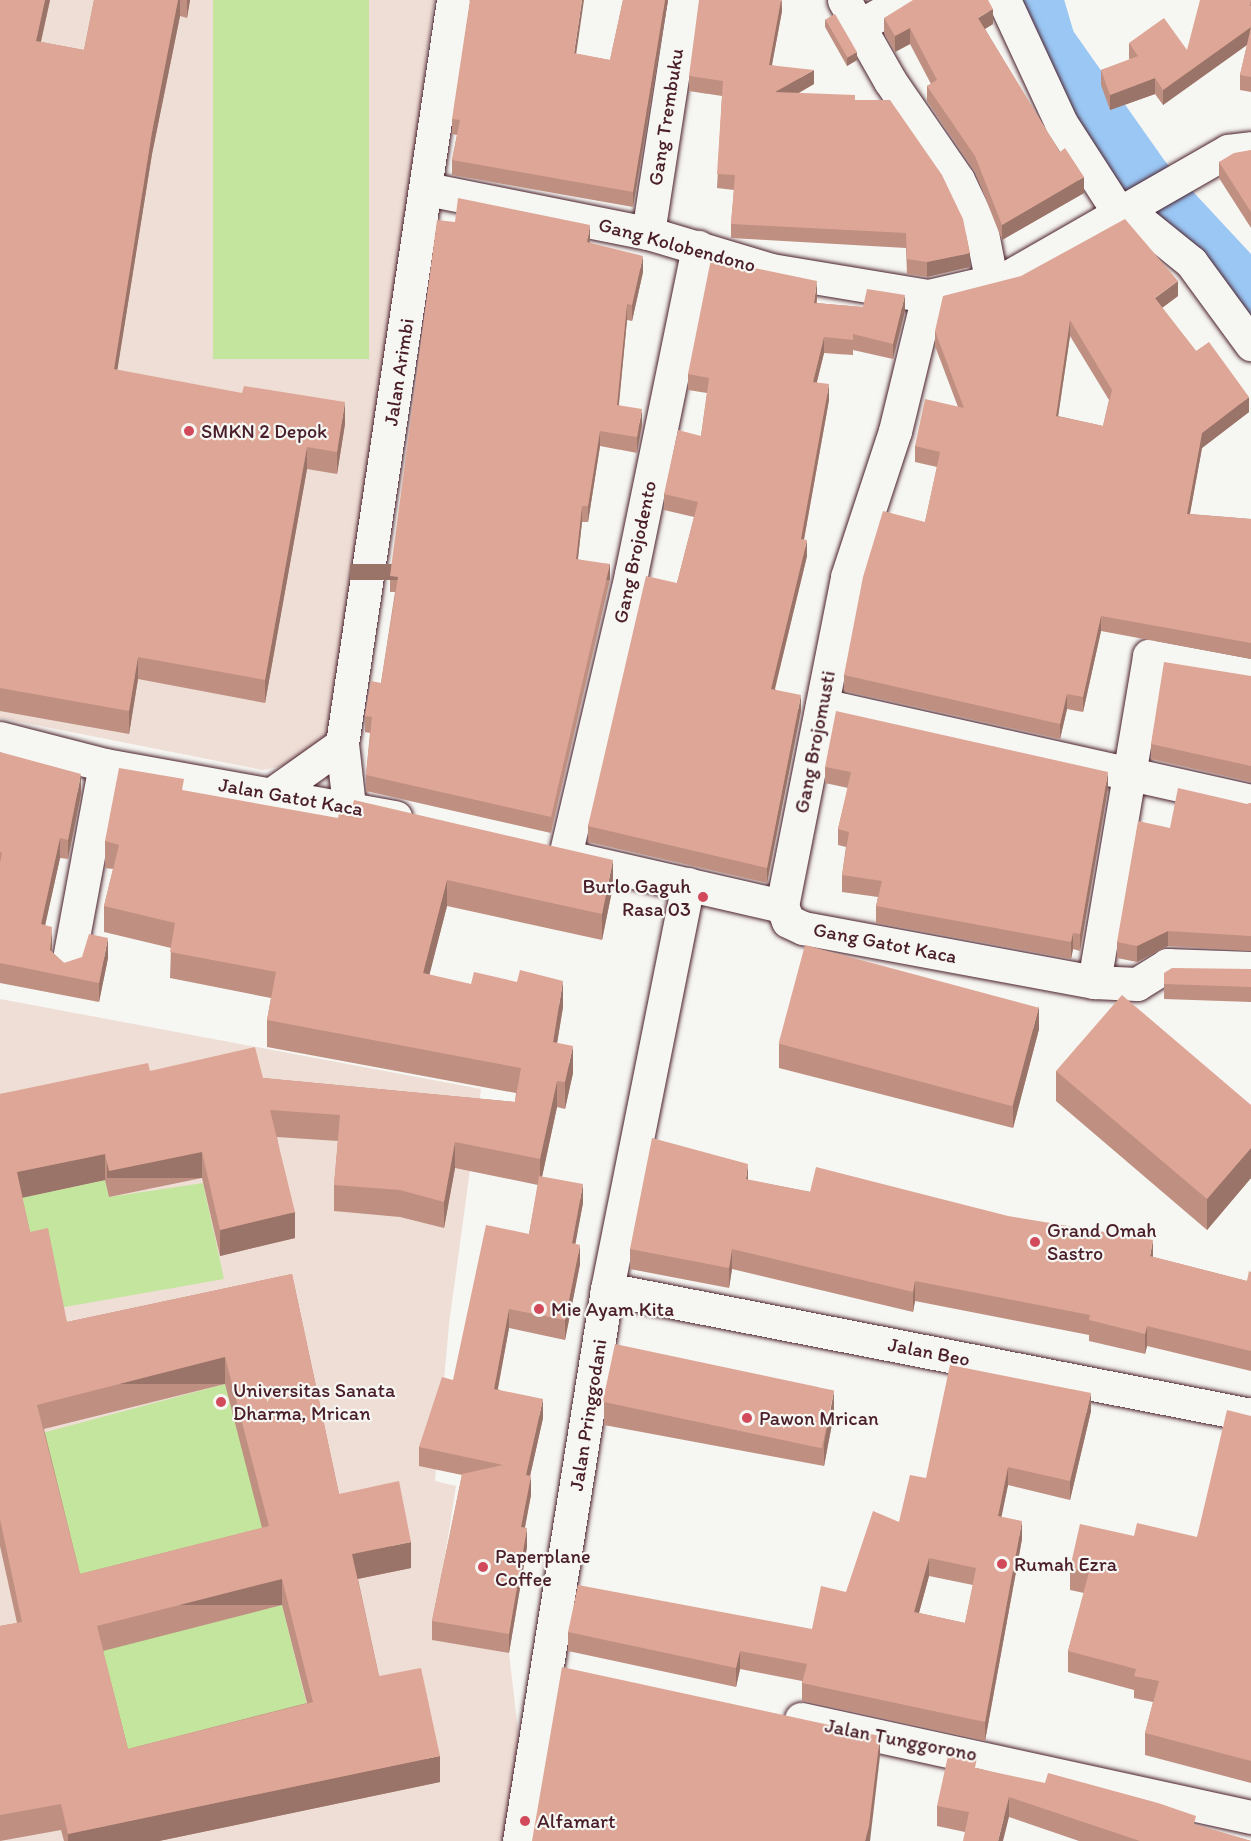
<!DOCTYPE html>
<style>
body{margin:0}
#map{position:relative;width:1251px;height:1841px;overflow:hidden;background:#f6f6f2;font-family:Itim,sans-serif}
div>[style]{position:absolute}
.built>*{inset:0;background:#efded6}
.green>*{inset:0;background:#c4e59e;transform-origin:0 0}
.river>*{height:56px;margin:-28px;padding:0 28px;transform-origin:28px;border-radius:28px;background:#9ac7f4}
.roads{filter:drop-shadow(0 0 2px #4a1f2b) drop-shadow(0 0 2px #4a1f2b)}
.street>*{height:33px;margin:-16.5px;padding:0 16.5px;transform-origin:16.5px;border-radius:16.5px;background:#f6f6f2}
.wall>*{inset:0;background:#bf8f81}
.shaded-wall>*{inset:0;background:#9b7469;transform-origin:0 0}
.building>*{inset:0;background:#dea696;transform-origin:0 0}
.dots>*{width:16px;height:16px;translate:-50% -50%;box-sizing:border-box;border:3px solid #f6f6f2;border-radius:50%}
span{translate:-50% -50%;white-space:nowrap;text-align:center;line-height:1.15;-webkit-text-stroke:4.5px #f6f6f2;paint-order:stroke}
.street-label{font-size:20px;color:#4a1f2b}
.poi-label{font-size:20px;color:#4a1f2b}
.left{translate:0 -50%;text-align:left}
.right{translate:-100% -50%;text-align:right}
</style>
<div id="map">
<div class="built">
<i style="clip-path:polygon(0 0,434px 0,346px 683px,333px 735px,298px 763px,263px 770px,0 718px)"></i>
<i style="clip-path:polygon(0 999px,481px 1089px,449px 1324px,435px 1481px,456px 1486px,432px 1639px,509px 1653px,520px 1747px,506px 1841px,0 1841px)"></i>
</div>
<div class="green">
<i style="left:213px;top:0;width:156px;height:359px"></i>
<i style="clip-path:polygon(105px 1180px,109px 1197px,203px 1183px,224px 1279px,59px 1308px,30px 1258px,17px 1199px)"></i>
<i style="left:225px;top:1384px;width:174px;height:194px;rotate:75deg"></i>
<i style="left:282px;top:1605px;width:127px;height:191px;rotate:76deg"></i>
</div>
<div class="river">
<i style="left:1035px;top:0;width:46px;rotate:73.5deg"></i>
<i style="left:1048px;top:44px;width:166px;rotate:54.8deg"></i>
<i style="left:1144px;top:180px;width:157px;rotate:47.1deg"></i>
</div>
<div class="roads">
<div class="street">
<i style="left:844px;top:0;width:93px;rotate:60.4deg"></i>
<i style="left:890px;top:81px;width:120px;rotate:55.5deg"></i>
<i style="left:958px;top:180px;width:53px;rotate:64.4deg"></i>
<i style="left:981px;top:228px;width:57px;rotate:78.9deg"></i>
<i style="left:1004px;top:0;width:136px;rotate:65.1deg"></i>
<i style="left:1061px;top:123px;width:111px;rotate:57.2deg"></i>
<i style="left:860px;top:25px;width:52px;rotate:-28.5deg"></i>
<i style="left:427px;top:189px;width:225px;rotate:11.3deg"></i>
<i style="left:648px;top:233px;width:128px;rotate:16.7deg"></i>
<i style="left:771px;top:270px;width:159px;rotate:9.4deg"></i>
<i style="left:1129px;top:212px;width:80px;rotate:38.9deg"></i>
<i style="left:1191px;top:262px;width:102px;rotate:53.8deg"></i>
<i style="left:648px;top:233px;width:236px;rotate:-81.2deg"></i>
<i style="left:822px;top:705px;width:440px;rotate:12.6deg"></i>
<i style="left:0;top:738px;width:108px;rotate:14.4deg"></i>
<i style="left:105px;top:765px;width:295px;rotate:10.2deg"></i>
<i style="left:272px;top:794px;width:86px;rotate:-35.5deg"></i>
<i style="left:349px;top:806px;width:62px;rotate:-96.4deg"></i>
<i style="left:342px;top:744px;width:752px;rotate:-81.51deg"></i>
<i style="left:565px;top:856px;width:290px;rotate:-76.8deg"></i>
<i style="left:631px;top:574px;width:334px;rotate:-78.4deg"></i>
<i style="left:568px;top:857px;width:220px;rotate:12.9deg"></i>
<i style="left:782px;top:906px;width:16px;rotate:68deg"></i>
<i style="left:788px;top:921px;width:17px;rotate:25deg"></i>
<i style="left:803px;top:928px;width:296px;rotate:10.5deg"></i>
<i style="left:1094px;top:982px;width:43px;rotate:2.7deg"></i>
<i style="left:1137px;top:984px;width:36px;rotate:-32deg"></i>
<i style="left:1167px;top:965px;width:84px;rotate:2deg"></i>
<i style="left:782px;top:906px;width:335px;rotate:-78.8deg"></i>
<i style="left:847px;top:577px;width:154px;rotate:-71.8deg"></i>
<i style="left:895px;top:431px;width:139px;rotate:-76.3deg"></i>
<i style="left:928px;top:296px;width:80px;rotate:-13deg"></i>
<i style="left:1006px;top:278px;width:256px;rotate:-29.8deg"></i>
<i style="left:1228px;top:151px;width:23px;rotate:-7deg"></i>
<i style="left:68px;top:964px;width:202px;rotate:-79.5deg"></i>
<i style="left:1094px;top:982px;width:331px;rotate:-80.4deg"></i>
<i style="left:1149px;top:656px;width:104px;rotate:10.6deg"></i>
<i style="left:607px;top:1289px;width:656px;rotate:11.07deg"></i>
<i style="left:801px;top:1719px;width:461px;rotate:12.3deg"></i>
<i style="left:519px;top:1841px;width:559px;rotate:-80.94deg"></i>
<i style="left:607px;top:1289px;width:413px;rotate:-78.7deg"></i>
</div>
</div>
<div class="wall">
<i style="clip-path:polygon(0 0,50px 0,41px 42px,84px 50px,94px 0,190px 0,187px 18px,180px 16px,152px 154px,117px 370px,345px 424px,337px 474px,307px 469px,265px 703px,138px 679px,129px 734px,0 711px)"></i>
<i style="clip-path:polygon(623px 0,668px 0,633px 207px,452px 175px,452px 160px,457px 135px,452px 134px,452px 119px,576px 54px,610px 60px)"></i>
<i style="clip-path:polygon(782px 0,782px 11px,772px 65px,814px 84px,799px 93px,855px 100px,970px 267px,927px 277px,907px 274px,906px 248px,731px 238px,731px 224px,734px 190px,717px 188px,722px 96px,689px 91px,689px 76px)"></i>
<i style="clip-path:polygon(1251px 0,1251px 92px,1240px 90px,1240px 75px,1247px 45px,1163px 105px,1155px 94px,1110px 110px,1101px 85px,1101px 70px,1130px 60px,1129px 58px,1129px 43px,1187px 50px)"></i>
<i style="clip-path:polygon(884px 18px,993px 24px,985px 29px,1084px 193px,1002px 240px,975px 172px,927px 101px,927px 86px,931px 84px,910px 44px,895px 52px,884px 33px)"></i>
<i style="clip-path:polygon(825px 19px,857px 60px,847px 66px,825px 27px)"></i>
<i style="clip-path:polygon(1251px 150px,1251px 228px,1219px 178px,1219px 162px)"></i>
<i style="clip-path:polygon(589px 242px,643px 272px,632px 321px,627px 320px,619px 405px,642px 425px,637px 453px,600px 446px,588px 522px,582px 522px,578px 559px,610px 580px,551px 833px,366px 791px,366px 775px,370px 733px,365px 732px,365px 716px,381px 683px,395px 592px,390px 592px,390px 576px)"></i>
<i style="clip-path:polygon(evenodd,1178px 296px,1162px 308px,1196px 351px,1249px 412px,1202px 448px,1190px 514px,1251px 519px,1251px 659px,1101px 631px,1083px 712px,1067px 709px,1060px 739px,844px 691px,844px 675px,925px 522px,937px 467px,915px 462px,915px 446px,958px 407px,935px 346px,935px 331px,1178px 296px,1070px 336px,1109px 400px,1103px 426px,1058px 416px,1070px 336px)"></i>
<i style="clip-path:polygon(817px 297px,817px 303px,905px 311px,893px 359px,853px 350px,853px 355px,824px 353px,817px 382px,829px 400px,804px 540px,807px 556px,775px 689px,801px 711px,767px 883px,588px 842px,588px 826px,677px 583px,694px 517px,664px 510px,664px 494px,701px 436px,707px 393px,688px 390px,688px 374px)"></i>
<i style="clip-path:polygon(1251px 676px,1251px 782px,1151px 759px,1151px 744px)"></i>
<i style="clip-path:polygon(0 752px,81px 794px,68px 859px,60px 858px,45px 925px,52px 946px,52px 952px,64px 963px,108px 958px,99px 1002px,0 983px)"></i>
<i style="clip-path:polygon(825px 767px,1108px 788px,1080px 951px,1073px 949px,1071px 959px,876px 923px,876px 906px,878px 897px,842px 892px,842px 875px,846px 847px,838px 845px,838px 829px,848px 788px,825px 783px)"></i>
<i style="clip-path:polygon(evenodd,184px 791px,613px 886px,602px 940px,447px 906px,429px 975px,563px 1007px,557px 1043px,573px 1073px,565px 1109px,557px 1107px,542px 1177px,583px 1203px,575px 1244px,580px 1264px,565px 1340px,509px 1328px,498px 1389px,543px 1418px,530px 1476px,531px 1495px,525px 1528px,527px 1547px,509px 1653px,432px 1640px,432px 1621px,462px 1475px,419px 1466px,419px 1447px,529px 1234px,538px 1185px,455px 1168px,444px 1228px,400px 1217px,334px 1211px,334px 1185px,338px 1141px,277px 1137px,295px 1238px,220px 1256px,202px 1178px,109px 1197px,105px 1180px,22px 1197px,30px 1232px,67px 1322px,292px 1274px,339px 1494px,411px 1568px,358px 1579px,379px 1676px,440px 1782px,159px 1841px,64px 1841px,61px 1830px,0 1841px,0 1626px,17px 1623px,0 1546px,0 1094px,150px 1071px,263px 1078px,515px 1102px,516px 1093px,267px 1047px,267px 1020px,271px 998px,170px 978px,171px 948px,104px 932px,104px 906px,113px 869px,105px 868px,105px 841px,184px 791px,225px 1384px,262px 1528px,80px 1574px,44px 1429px,225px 1384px,184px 791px,282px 1605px,307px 1703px,128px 1749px,103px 1651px,282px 1605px)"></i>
<i style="clip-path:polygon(1251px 803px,1251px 951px,1168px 946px,1137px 962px,1117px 958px,1117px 942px,1170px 828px)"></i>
<i style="clip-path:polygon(1251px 969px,1251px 1002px,1164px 999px,1164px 973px)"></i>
<i style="clip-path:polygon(1039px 1029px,1013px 1128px,779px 1068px,779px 1044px)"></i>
<i style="clip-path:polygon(1056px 1071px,1251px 1105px,1251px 1178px,1207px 1230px,1056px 1101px)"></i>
<i style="clip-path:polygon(748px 1180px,1153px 1257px,1247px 1281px,1251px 1272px,1251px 1371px,1147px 1346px,1145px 1354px,1089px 1341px,1089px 1335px,915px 1301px,913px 1312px,732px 1269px,729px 1288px,630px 1269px,630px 1249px)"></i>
<i style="clip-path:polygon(604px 1402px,834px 1413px,824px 1466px,604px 1425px)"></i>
<i style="clip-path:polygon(evenodd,1091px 1411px,1070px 1500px,1008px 1485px,1001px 1517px,1022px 1539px,985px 1741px,802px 1701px,802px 1681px,740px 1669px,736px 1687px,568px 1651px,568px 1632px,812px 1629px,846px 1592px,899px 1522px,926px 1478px,1091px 1411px,929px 1576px,973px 1585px,965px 1623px,919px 1613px,929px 1576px)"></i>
<i style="clip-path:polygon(1251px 1416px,1251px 1783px,1145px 1755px,1145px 1733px,1153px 1702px,1134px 1698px,1134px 1690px,1068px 1672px,1068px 1651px,1084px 1593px,1070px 1590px,1070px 1568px,1134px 1536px,1197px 1537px)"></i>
<i style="clip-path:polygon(977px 1768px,1196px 1825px,1251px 1841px,1079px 1841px,1009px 1817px,965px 1832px,937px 1826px,937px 1806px)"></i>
</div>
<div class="shaded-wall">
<i style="clip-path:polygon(45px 0,50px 0,36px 63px,36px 41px)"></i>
<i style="clip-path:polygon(178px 0,180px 0,180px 16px,152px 154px,114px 391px,114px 369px,152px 132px)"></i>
<i style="clip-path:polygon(187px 0,190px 0,187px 18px)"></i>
<i style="clip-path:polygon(582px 0,584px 0,574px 69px,574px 53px)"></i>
<i style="clip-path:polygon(665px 0,668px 0,633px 207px,633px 192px)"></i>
<i style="clip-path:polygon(781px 0,782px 11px,769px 80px,769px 65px)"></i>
<i style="clip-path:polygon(993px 9px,993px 24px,978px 33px,978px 18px)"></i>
<i style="clip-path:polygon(1251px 27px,1251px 42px,1163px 105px,1163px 90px)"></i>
<i style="clip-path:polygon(910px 28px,910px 44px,895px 52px,895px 36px)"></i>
<i style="clip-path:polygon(857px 52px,857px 60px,847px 66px,847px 58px)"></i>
<i style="clip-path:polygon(814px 70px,814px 84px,775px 106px,775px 92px)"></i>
<i style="clip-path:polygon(1155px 78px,1155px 94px,1110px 110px,1110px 95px)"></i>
<i style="clip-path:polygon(1084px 177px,1084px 193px,1002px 240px,1002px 225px)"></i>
<i style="clip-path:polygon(590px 225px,590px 240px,587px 257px,587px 242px)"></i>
<i style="clip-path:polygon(970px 253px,970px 267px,927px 277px,927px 262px)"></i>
<i style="clip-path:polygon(643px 256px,643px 272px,632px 321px,632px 305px)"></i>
<i style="clip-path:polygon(817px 281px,817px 297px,814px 318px,814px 303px)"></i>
<i style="clip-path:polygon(1178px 281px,1178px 296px,1155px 313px,1155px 298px)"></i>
<i style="clip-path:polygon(905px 295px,905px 311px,893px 359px,893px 344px)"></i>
<i style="clip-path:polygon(627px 304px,627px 320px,617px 421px,617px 405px)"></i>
<i style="clip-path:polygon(1070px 320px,1070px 336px,1056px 431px,1056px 416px)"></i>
<i style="clip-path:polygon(824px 337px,824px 353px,813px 397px,813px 382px)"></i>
<i style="clip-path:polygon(829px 384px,829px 400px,801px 555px,801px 539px)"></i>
<i style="clip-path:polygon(1249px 397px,1249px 412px,1202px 448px,1187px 529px,1187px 514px,1202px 433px)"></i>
<i style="clip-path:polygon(345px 402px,345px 424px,337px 474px,337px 452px)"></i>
<i style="clip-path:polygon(642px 409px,642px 425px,637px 453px,637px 437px)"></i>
<i style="clip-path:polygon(600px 431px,600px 446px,588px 522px,588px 506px)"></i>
<i style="clip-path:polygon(307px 447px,307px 469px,265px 703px,265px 680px)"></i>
<i style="clip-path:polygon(582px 506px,582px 522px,576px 575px,576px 559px)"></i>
<i style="clip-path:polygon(807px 540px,807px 556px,771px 704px,771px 689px)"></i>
<i style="left:610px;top:564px;width:16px;height:260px;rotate:90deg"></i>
<i style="clip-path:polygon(1101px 616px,1101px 631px,1083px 712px,1083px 697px)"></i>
<i style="clip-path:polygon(138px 657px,138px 679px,129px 734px,129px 711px)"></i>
<i style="clip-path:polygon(1067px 694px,1067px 709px,1060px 739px,1060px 724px)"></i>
<i style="clip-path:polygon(801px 695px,801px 711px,767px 883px,767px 868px)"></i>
<i style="clip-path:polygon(1108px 772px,1108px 788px,1080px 951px,1080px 934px)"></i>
<i style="clip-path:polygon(81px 774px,81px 794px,68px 859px,68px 840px)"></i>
<i style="clip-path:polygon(60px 838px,60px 858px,41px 944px,41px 924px)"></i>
<i style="clip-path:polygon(613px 860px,613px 886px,602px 940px,602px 914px)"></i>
<i style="clip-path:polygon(447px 880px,447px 906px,423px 1000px,423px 973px)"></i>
<i style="clip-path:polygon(52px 927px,52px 946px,50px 970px,50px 950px)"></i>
<i style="clip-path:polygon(1168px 931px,1168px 946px,1137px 962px,1137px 946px)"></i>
<i style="clip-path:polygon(1073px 933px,1073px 949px,1071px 959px,1071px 942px)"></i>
<i style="clip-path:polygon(108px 938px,108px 958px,99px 1002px,99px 983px)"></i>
<i style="clip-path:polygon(563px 981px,563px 1007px,553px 1068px,553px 1042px)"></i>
<i style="clip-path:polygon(1039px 1006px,1039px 1029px,1013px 1128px,1013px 1105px)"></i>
<i style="clip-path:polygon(573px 1046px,573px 1073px,565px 1109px,565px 1082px)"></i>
<i style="clip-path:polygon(557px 1081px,557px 1107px,540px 1186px,540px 1159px)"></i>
<i style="clip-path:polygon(455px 1142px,455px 1168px,444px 1228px,444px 1202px)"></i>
<i style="clip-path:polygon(1251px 1148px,1251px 1178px,1207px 1230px,1207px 1199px)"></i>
<i style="left:202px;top:1152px;width:26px;height:95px;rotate:90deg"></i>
<i style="clip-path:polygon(105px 1154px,105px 1180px,17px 1199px,17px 1172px)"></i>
<i style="clip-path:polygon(748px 1164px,748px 1185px,746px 1179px)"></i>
<i style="clip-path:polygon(583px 1184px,583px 1203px,572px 1262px,572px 1243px)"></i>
<i style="clip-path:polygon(295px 1212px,295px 1238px,220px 1256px,220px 1230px)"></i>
<i style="clip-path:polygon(1153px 1240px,1153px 1260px,1150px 1256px)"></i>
<i style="clip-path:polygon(580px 1245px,580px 1264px,565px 1340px,565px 1320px)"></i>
<i style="clip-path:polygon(732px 1249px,732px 1269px,729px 1288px,729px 1268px)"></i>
<i style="clip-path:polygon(915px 1281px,915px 1301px,913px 1312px,913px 1292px)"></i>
<i style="clip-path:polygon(509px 1309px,509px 1328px,494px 1408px,494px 1389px)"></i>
<i style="clip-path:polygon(1147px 1326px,1147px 1346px,1145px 1354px,1145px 1334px)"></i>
<i style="left:225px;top:1357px;width:27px;height:194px;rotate:90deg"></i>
<i style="clip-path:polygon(834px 1391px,834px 1413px,824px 1466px,824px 1444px)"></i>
<i style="clip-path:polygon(1091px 1393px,1091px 1411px,1070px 1500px,1070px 1481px)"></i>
<i style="clip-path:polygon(543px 1399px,543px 1418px,526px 1494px,526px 1475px)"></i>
<i style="clip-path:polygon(1008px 1467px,1008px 1485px,998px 1534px,998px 1516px)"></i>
<i style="clip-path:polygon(531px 1476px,531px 1495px,521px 1546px,521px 1527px)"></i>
<i style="clip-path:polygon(1022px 1521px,1022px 1539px,985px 1741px,985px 1722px)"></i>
<i style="clip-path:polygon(527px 1528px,527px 1547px,509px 1653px,509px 1634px)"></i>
<i style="clip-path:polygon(411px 1542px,411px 1568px,352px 1580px,352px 1554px)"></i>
<i style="clip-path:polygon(929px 1558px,929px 1576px,914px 1631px,914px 1612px)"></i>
<i style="left:282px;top:1579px;width:26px;height:191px;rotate:90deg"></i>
<i style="clip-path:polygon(740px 1651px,740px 1669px,736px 1687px,736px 1668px)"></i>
<i style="clip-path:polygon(880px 1736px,880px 1756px,870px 1841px,865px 1841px)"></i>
<i style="clip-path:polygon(440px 1756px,440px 1782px,159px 1841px,68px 1841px,68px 1834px)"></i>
<i style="clip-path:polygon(1009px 1797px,1009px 1817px,1003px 1841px,998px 1841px)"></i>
</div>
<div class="building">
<i style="clip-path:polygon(0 0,45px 0,36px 41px,84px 50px,94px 0,178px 0,152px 132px,114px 369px,242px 393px,244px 386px,345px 402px,337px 452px,307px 447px,265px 680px,138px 657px,129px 711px,0 688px)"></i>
<i style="clip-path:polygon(470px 0,582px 0,574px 53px,610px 60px,623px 0,665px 0,633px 192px,452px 160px,460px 120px,452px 119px)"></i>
<i style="clip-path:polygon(699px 0,781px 0,769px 65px,814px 70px,775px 92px,855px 95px,855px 100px,890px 100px,942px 175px,963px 219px,970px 253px,927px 262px,907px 259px,906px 233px,731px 224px,735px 175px,717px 174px,723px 81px,689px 76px)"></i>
<i style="clip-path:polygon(913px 0,988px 0,993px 9px,978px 18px,1060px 152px,1065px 148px,1084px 177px,1002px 225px,975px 156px,927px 86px,937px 80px,910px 28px,895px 36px,884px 18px)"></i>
<i style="clip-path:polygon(1200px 0,1251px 0,1250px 6px,1251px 6px,1251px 77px,1240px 75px,1251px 27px,1163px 90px,1155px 78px,1110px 95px,1101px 70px,1138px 56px,1129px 43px,1164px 18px,1187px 50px)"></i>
<i style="left:835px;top:14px;width:44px;height:11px;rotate:60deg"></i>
<i style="clip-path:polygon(1251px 150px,1251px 212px,1219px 162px,1234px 153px)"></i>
<i style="clip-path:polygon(458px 198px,590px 225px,587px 242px,643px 256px,632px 305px,627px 304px,617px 405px,642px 409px,637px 437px,600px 431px,588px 506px,582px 506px,576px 559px,610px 564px,551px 817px,366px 775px,372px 717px,365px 716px,371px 681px,381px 683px,398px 577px,390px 576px,437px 220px,455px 222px)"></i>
<i style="clip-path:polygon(evenodd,1125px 219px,1178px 281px,1155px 298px,1196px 351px,1209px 342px,1249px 397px,1202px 433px,1187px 514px,1251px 519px,1251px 643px,1101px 616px,1083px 697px,1067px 694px,1060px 724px,844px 675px,863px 577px,883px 511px,925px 522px,940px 452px,915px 446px,925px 399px,964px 408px,935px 331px,943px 296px,1021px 276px,1125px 219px,1070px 320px,1112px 390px,1103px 426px,1056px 416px,1070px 320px)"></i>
<i style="clip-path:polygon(711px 259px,817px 281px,814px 303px,863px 307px,867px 289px,905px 295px,893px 344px,853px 334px,853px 340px,824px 337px,813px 382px,829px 384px,801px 539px,807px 540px,771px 689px,801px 695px,767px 868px,588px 826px,646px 576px,677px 583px,698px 502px,664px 494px,678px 430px,701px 436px,709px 378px,688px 374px)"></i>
<i style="clip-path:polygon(1164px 662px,1251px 676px,1251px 766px,1151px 744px)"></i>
<i style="clip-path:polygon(836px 711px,1108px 772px,1080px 934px,1073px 933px,1071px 942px,876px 906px,882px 881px,842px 875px,849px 832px,838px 829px,851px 772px,825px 767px)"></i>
<i style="clip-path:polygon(0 752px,81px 774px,68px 840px,60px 838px,41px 924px,52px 927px,50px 950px,64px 963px,82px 957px,89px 934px,108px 938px,99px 983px,0 963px,0 863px,2px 853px,0 852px)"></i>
<i style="clip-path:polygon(evenodd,119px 768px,184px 779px,182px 790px,338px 818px,341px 805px,352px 808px,354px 800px,613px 860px,602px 914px,447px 880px,423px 973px,471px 984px,474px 972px,517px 982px,520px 970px,563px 981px,553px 1042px,573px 1046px,565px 1082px,557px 1081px,540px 1159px,455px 1142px,444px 1202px,400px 1190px,334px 1185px,340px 1115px,270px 1110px,295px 1212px,220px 1230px,202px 1152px,109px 1171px,105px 1154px,17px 1172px,30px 1232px,48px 1228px,67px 1322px,292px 1274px,339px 1494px,399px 1481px,411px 1542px,352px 1554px,379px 1676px,421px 1668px,440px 1756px,68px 1834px,61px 1804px,0 1815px,0 1626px,22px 1622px,0 1519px,0 1094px,148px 1063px,150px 1071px,255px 1047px,263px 1078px,515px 1102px,521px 1068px,267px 1020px,276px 972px,170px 952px,175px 923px,104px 906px,119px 845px,105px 841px,119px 768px,225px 1357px,269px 1526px,80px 1574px,37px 1405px,225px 1357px,119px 768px,282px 1579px,313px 1702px,128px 1749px,97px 1626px,282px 1579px)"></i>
<i style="clip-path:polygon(1178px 788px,1247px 804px,1251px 803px,1251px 936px,1168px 931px,1137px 946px,1117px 942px,1138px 821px,1170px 828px)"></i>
<i style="left:805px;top:945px;width:242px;height:102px;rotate:15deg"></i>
<i style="clip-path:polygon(1172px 968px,1251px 969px,1251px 987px,1164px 984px,1164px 973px)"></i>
<i style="clip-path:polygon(1122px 995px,1251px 1105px,1251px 1148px,1207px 1199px,1056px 1071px)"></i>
<i style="clip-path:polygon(652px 1138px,748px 1164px,746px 1179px,810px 1192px,816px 1167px,1008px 1216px,1153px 1240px,1150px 1256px,1247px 1281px,1249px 1271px,1251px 1272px,1251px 1351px,1147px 1326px,1145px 1334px,1089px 1320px,1090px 1315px,915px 1281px,913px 1292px,732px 1249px,729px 1268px,630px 1249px)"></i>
<i style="clip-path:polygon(539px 1176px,583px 1184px,572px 1243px,580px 1245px,565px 1320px,509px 1309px,494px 1389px,543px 1399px,526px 1475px,531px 1476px,521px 1527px,527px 1528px,509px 1634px,432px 1621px,462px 1474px,503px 1465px,419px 1447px,442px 1377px,453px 1380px,486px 1225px,529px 1234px)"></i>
<i style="left:615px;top:1344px;width:224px;height:59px;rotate:12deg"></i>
<i style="clip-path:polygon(evenodd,950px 1365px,1091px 1393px,1070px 1481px,1008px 1467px,998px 1516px,1022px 1521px,985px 1722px,802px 1683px,807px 1664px,740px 1651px,736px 1668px,568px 1632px,578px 1585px,812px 1629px,821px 1586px,846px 1592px,873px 1511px,899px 1522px,910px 1475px,926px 1478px,950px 1365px,929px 1558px,976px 1568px,965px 1623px,914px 1612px,929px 1558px)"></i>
<i style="clip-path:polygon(1227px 1410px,1251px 1416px,1251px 1761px,1145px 1733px,1159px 1681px,1134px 1676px,1136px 1669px,1068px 1651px,1089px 1572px,1070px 1568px,1080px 1524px,1134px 1536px,1137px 1523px,1197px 1537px)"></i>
<i style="clip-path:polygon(562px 1667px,880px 1736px,869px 1826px,865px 1841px,532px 1841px)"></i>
<i style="clip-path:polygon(949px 1751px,977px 1757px,975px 1768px,1045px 1783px,1048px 1773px,1158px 1803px,1196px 1816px,1194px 1824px,1251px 1841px,1140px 1841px,1009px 1797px,998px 1841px,963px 1841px,969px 1812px,937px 1806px)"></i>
</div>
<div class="dots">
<i style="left:189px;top:431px;background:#d1495b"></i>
<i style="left:703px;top:897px;background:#d1495b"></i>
<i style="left:1035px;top:1242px;background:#d1495b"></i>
<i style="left:539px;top:1309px;background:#d1495b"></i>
<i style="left:221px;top:1402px;background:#d1495b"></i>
<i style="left:747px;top:1418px;background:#d1495b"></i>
<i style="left:1002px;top:1564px;background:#d1495b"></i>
<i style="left:483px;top:1567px;background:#d1495b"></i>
<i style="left:525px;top:1821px;background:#d1495b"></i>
</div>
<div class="street-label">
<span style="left:666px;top:117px;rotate:-81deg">Gang Trembuku</span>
<span style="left:677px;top:245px;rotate:15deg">Gang Kolobendono</span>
<span style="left:399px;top:372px;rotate:-81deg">Jalan Arimbi</span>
<span style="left:635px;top:552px;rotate:-78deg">Gang Brojodento</span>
<span style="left:815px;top:742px;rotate:-79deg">Gang Brojomusti</span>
<span style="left:291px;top:797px;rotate:10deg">Jalan Gatot Kaca</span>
<span style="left:885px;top:943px;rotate:11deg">Gang Gatot Kaca</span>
<span style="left:929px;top:1352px;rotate:11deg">Jalan Beo</span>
<span style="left:588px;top:1415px;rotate:-81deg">Jalan Pringgodani</span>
<span style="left:901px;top:1740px;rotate:11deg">Jalan Tunggorono</span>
</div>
<div class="poi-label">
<span class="left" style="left:201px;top:431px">SMKN 2 Depok</span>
<span class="right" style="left:691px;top:898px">Burlo Gaguh<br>Rasa 03</span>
<span class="left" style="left:1047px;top:1242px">Grand Omah<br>Sastro</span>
<span class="left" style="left:551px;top:1309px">Mie Ayam Kita</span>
<span class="left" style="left:233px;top:1402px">Universitas Sanata<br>Dharma, Mrican</span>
<span class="left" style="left:759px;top:1418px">Pawon Mrican</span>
<span class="left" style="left:495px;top:1568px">Paperplane<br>Coffee</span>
<span class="left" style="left:1014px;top:1564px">Rumah Ezra</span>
<span class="left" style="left:537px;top:1821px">Alfamart</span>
</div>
</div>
